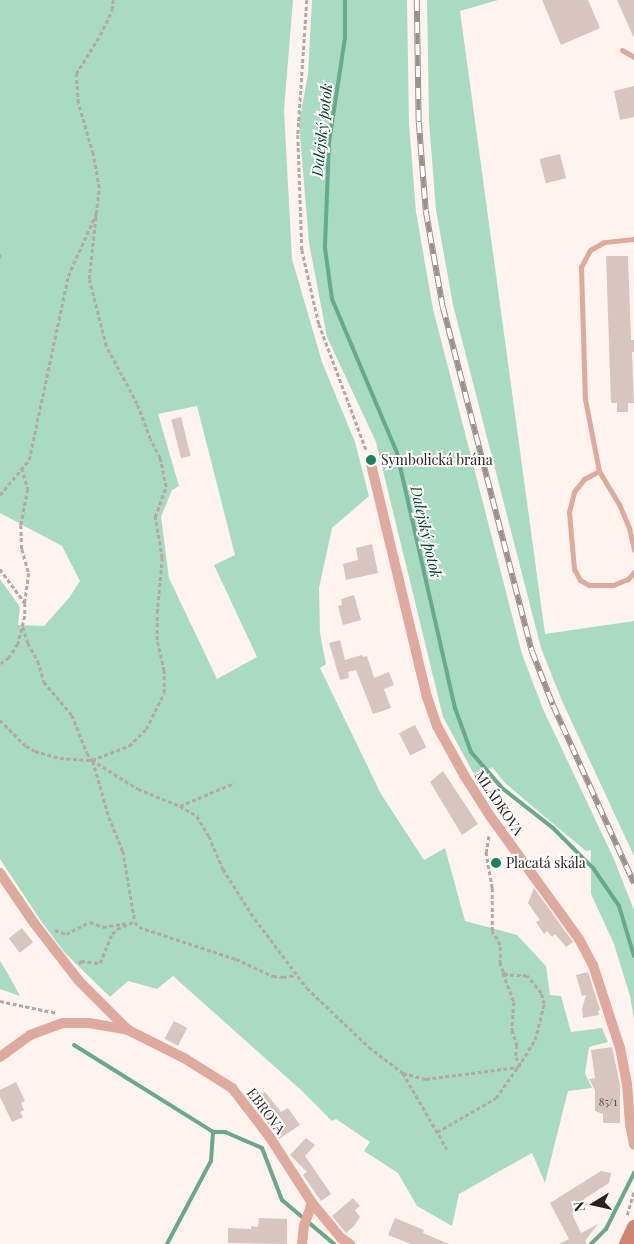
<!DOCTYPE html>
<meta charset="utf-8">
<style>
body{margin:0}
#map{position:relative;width:634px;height:1244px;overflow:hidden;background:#fff3ef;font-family:"Playfair Display",serif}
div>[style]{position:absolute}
.green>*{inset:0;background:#a9dbc2}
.stream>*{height:4px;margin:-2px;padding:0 2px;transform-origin:2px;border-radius:2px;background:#68a98b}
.building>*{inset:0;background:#d8c5c0;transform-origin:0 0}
.path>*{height:2.5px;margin-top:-1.25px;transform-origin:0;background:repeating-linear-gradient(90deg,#b3a8a5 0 4px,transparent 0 6.5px)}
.lane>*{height:5px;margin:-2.5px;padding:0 2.5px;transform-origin:2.5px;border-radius:2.5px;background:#deaa9d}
.street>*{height:10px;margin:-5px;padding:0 5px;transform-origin:5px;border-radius:5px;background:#deaa9d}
.secondary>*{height:15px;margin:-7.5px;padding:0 7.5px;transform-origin:7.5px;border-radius:7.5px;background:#ce8471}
.rail>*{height:5.5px;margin-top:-2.75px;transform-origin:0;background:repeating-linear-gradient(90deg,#fff 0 11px,#9a908d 0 22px);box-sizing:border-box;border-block:1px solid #9a908d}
.dots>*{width:14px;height:14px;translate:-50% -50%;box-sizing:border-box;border:2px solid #fff;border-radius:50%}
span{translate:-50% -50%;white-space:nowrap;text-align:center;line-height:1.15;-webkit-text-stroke:4px #fff;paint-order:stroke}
.number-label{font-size:11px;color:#554b48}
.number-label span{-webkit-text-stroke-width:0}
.poi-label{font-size:14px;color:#292220}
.left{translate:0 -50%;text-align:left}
.street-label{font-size:14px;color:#292220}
.water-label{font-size:15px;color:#07402b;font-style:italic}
.north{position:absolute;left:569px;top:1179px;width:50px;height:50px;-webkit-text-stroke:4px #fff;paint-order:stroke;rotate:260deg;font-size:14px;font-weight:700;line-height:20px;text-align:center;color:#292220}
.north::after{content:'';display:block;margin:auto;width:18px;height:22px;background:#292220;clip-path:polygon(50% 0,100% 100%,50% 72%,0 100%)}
</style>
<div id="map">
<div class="green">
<i style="clip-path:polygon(evenodd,0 0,293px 0,284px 110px,292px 259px,322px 362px,355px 442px,369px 496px,332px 528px,319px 588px,320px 633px,326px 664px,320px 668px,381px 794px,424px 860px,445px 848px,465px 921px,517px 935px,546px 966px,550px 995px,561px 996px,571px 1032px,602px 1028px,608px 1042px,589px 1047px,585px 1073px,592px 1088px,568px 1091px,545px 1183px,532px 1153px,459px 1194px,452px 1226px,417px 1206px,398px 1173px,364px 1151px,370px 1142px,336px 1119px,332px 1121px,301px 1090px,173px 976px,157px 989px,128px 981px,110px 997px,65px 953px,41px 921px,0 859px,0 579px,20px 607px,18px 625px,44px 626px,69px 598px,80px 581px,62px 546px,0 513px,0 0,197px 406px,235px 555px,214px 565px,257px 657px,217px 679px,169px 578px,161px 517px,172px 490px,179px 486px,158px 414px,197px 406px)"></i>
<i style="clip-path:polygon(312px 0,407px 0,409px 123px,416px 212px,433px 309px,522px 654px,543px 709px,613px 857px,634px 910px,634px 1019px,630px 996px,614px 944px,591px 894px,591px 850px,586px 851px,538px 811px,505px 783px,492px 767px,476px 778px,443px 717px,376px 442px,327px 337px,309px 243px,299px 123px,308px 74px)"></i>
<i style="clip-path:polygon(427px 0,498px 0,460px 11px,545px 634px,634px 621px,634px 856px,562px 701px,541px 648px,453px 305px,436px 210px,429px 122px)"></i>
<i style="clip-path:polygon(0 961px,8px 974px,20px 996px,0 989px)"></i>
</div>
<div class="stream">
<i style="left:345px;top:0;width:38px;rotate:90deg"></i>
<i style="left:345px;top:38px;width:105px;rotate:98.7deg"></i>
<i style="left:329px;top:142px;width:106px;rotate:92.2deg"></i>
<i style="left:325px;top:248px;width:51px;rotate:82.2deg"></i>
<i style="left:332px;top:299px;width:167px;rotate:67.1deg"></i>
<i style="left:397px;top:453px;width:262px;rotate:77.2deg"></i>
<i style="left:455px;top:708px;width:47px;rotate:70deg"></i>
<i style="left:471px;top:752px;width:48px;rotate:49.3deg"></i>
<i style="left:502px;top:788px;width:65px;rotate:38.1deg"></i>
<i style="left:553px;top:828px;width:57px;rotate:45deg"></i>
<i style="left:593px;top:868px;width:46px;rotate:55.6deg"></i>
<i style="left:619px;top:906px;width:52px;rotate:73.3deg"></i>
<i style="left:74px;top:1045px;width:164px;rotate:32deg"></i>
<i style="left:167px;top:1244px;width:94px;rotate:-62.1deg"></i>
<i style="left:211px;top:1161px;width:29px;rotate:-86deg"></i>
<i style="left:213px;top:1132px;width:12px"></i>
<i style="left:225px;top:1132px;width:40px;rotate:23.4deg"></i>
<i style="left:262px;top:1148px;width:56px;rotate:69deg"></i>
<i style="left:282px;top:1200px;width:68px;rotate:40.2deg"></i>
<i style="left:591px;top:1244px;width:21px;rotate:-45deg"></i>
<i style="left:606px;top:1229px;width:63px;rotate:-63.4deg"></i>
</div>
<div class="building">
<i style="clip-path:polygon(542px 0,588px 0,600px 28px,561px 45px)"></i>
<i style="clip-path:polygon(617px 0,634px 0,634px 38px)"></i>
<i style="clip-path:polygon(634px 86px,634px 117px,620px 120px,614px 91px)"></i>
<i style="left:560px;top:154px;width:25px;height:21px;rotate:76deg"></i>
<i style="clip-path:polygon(606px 256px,628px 256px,631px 340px,634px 340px,634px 352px,632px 352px,634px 403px,628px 403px,628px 412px,617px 412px,617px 403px,611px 403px)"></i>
<i style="left:181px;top:417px;width:40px;height:10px;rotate:76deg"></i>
<i style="clip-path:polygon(372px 544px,378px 573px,346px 580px,343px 564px,358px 560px,356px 548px)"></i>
<i style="clip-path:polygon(354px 595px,361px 620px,343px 625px,338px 606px,342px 605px,341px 599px)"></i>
<i style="clip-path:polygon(340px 640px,345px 660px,362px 655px,363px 657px,367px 656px,374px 678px,389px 672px,394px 685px,384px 689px,391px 708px,373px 714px,356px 670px,348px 672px,349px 678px,340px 680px,329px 643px)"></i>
<i style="left:415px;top:725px;width:25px;height:18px;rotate:63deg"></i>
<i style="clip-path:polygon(443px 771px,478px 824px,462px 835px,430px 782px)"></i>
<i style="clip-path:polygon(534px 888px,573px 942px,566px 947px,555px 934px,552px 937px,547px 931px,544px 934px,536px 922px,540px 920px,528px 903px)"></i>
<i style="left:22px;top:928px;width:18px;height:17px;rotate:52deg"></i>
<i style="clip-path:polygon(588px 972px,600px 1010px,598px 1011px,599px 1015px,583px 1018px,582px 1009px,586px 995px,582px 996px,576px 975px)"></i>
<i style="left:174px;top:1021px;width:15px;height:20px;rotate:28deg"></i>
<i style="clip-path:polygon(612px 1047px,620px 1085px,620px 1123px,603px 1123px,603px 1114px,595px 1111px,595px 1090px,589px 1079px,595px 1078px,591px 1050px)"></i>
<i style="clip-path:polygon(16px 1082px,25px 1101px,21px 1103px,24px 1110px,20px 1112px,23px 1117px,12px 1122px,0 1097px,0 1090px)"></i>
<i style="clip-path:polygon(259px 1089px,262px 1094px,265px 1092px,281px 1112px,288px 1108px,300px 1125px,279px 1139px,249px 1097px)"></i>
<i style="clip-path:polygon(306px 1138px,315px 1145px,305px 1156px,331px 1194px,321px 1201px,303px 1175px,307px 1172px,290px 1155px)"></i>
<i style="clip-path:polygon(601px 1171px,611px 1173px,609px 1183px,584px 1199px,588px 1205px,572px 1214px,581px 1233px,598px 1224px,585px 1241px,587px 1244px,559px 1244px,569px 1239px,550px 1203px)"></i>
<i style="clip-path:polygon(353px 1198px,360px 1206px,355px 1210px,360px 1217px,354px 1226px,346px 1233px,332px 1216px)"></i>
<i style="clip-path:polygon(259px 1218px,287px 1219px,287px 1244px,228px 1243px,228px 1228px,251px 1229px,251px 1226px,258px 1227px)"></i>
<i style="clip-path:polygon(395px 1218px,424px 1230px,423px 1233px,449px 1244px,411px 1244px,388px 1235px)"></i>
</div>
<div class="path">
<i style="left:307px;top:0;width:135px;rotate:93.8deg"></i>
<i style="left:298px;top:135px;width:115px;rotate:88deg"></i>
<i style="left:302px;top:250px;width:76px;rotate:77.1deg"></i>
<i style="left:319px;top:324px;width:134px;rotate:69.4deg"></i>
<i style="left:0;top:254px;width:5px;rotate:90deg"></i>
<i style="left:22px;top:468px;width:22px;rotate:74deg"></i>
<i style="left:28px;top:489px;width:37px;rotate:101deg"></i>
<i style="left:21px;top:525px;width:24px;rotate:88deg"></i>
<i style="left:22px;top:549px;width:25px;rotate:74deg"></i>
<i style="left:29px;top:573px;width:30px;rotate:98deg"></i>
<i style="left:0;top:495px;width:45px;rotate:-50.4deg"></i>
<i style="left:29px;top:460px;width:188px;rotate:-78deg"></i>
<i style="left:68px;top:276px;width:68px;rotate:-65.7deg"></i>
<i style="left:96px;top:214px;width:26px;rotate:-83deg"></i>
<i style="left:99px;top:188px;width:35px;rotate:-100deg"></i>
<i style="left:93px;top:154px;width:53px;rotate:-106.4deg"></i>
<i style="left:78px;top:103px;width:29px;rotate:-94deg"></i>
<i style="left:76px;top:74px;width:46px;rotate:-58.4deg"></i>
<i style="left:100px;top:35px;width:28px;rotate:-64deg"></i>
<i style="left:112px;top:10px;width:10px;rotate:-84deg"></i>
<i style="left:0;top:569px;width:42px;rotate:53.7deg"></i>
<i style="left:25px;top:603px;width:13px;rotate:90deg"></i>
<i style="left:25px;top:616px;width:29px;rotate:104deg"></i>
<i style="left:18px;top:644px;width:17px;rotate:123deg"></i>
<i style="left:9px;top:658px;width:11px;rotate:146deg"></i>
<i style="left:23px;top:627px;width:17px;rotate:73deg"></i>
<i style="left:28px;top:643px;width:21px;rotate:61deg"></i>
<i style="left:38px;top:661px;width:22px;rotate:74deg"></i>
<i style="left:44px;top:682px;width:43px;rotate:49.7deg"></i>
<i style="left:72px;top:715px;width:41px;rotate:68.5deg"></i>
<i style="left:87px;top:753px;width:9px;rotate:54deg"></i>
<i style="left:92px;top:760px;width:54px;rotate:32.2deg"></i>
<i style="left:138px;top:789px;width:45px;rotate:22deg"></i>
<i style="left:180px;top:806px;width:20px;rotate:30deg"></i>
<i style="left:197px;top:816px;width:23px;rotate:59deg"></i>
<i style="left:209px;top:836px;width:36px;rotate:67deg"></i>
<i style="left:223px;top:869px;width:59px;rotate:57.4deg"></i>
<i style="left:255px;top:919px;width:86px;rotate:53deg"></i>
<i style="left:307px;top:988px;width:86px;rotate:43.6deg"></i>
<i style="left:369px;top:1047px;width:43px;rotate:37.4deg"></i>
<i style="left:403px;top:1073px;width:88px;rotate:59.9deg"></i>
<i style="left:0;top:720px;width:37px;rotate:45deg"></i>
<i style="left:26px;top:746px;width:10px;rotate:29deg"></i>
<i style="left:35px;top:751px;width:26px;rotate:16deg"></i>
<i style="left:60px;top:758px;width:32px;rotate:4deg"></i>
<i style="left:92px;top:760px;width:40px;rotate:-21deg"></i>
<i style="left:129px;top:746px;width:24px;rotate:-45deg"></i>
<i style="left:146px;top:729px;width:40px;rotate:-63.4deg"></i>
<i style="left:164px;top:693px;width:22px;rotate:-90deg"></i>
<i style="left:164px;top:671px;width:32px;rotate:-103deg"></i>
<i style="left:157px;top:640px;width:27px;rotate:-90deg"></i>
<i style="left:157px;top:613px;width:55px;rotate:-84.8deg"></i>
<i style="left:162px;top:558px;width:42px;rotate:-99.7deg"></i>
<i style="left:155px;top:517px;width:32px;rotate:-70deg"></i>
<i style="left:166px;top:487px;width:30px;rotate:-102deg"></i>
<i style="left:160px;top:458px;width:21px;rotate:-118deg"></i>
<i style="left:150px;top:439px;width:37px;rotate:-110deg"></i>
<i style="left:137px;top:404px;width:66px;rotate:-118.1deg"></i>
<i style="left:106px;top:346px;width:69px;rotate:-104.2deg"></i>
<i style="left:89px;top:279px;width:65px;rotate:-83.9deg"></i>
<i style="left:93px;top:761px;width:58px;rotate:74.1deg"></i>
<i style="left:109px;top:817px;width:37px;rotate:68deg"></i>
<i style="left:123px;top:851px;width:72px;rotate:80.4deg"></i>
<i style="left:135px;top:922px;width:6px;rotate:51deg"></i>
<i style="left:139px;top:927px;width:102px;rotate:18.3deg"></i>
<i style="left:236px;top:959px;width:41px;rotate:24.7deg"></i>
<i style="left:273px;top:976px;width:10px;rotate:6deg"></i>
<i style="left:283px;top:977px;width:13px;rotate:-9deg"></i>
<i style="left:180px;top:806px;width:59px;rotate:-23.1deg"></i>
<i style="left:55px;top:930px;width:12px;rotate:20deg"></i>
<i style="left:66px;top:934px;width:27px;rotate:-27deg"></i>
<i style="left:90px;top:922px;width:14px;rotate:21deg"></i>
<i style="left:103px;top:927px;width:32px;rotate:-9deg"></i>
<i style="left:79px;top:964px;width:4px;rotate:-56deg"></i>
<i style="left:81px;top:961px;width:19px;rotate:6deg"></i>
<i style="left:100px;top:963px;width:31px;rotate:-68deg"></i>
<i style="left:112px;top:934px;width:7px;rotate:-45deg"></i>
<i style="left:117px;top:929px;width:15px;rotate:-23deg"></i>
<i style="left:503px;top:973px;width:31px;rotate:69deg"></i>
<i style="left:514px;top:1002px;width:28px;rotate:94deg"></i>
<i style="left:512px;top:1030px;width:16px;rotate:72deg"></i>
<i style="left:517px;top:1045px;width:12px;rotate:95deg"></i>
<i style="left:516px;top:1057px;width:8px;rotate:60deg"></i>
<i style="left:0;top:1001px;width:58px;rotate:11.9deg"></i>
<i style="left:403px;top:1073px;width:24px;rotate:15deg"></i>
<i style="left:426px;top:1079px;width:93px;rotate:-7.4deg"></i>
<i style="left:518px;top:1067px;width:32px;rotate:-58deg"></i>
<i style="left:535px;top:1040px;width:37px;rotate:-76deg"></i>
<i style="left:544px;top:1004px;width:11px;rotate:-105deg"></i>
<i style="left:541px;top:993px;width:22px;rotate:-129deg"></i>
<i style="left:527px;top:976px;width:21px;rotate:-177deg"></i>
<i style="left:506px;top:975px;width:4px;rotate:-135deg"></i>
<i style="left:503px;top:972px;width:9px;rotate:-111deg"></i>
<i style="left:500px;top:964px;width:19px;rotate:-90deg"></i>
<i style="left:500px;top:945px;width:16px;rotate:-120deg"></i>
<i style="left:492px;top:931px;width:43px;rotate:-90deg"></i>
<i style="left:492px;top:888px;width:36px;rotate:-100deg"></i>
<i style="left:486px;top:853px;width:18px;rotate:-81deg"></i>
<i style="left:437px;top:1132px;width:68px;rotate:-30deg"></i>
<i style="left:496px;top:1098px;width:37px;rotate:-55deg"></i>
<i style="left:627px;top:1215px;width:26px;rotate:-74deg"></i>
</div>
<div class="lane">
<i style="left:622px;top:50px;width:14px;rotate:30deg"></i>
<i style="left:634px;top:239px;width:30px;rotate:174deg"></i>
<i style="left:604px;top:242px;width:16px;rotate:150deg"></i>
<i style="left:590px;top:250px;width:19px;rotate:118deg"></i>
<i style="left:581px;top:267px;width:132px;rotate:88.3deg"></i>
<i style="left:585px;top:399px;width:73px;rotate:79deg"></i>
<i style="left:599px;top:471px;width:39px;rotate:59deg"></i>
<i style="left:619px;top:504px;width:26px;rotate:67deg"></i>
<i style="left:629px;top:528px;width:22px;rotate:77deg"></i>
<i style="left:599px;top:471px;width:17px;rotate:152deg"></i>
<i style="left:584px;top:479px;width:16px;rotate:128deg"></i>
<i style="left:574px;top:492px;width:21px;rotate:104deg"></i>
<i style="left:569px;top:512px;width:57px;rotate:85deg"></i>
<i style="left:574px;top:569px;width:13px;rotate:61deg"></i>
<i style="left:580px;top:580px;width:10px;rotate:29deg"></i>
<i style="left:589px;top:585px;width:24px"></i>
<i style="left:613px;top:585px;width:16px;rotate:-22deg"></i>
<i style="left:628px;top:579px;width:9px;rotate:-49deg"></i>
</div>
<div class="street">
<i style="left:370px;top:460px;width:244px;rotate:76.5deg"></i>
<i style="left:427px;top:697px;width:31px;rotate:71deg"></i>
<i style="left:437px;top:726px;width:56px;rotate:61.1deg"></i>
<i style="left:464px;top:775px;width:49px;rotate:57.6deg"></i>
<i style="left:490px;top:816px;width:152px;rotate:54.1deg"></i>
<i style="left:579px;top:939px;width:30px;rotate:62deg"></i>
<i style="left:593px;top:965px;width:87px;rotate:72deg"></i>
<i style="left:620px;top:1048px;width:37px;rotate:79deg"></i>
<i style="left:627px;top:1084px;width:40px;rotate:85.7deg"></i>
<i style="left:630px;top:1124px;width:21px;rotate:79deg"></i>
<i style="left:0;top:873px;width:60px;rotate:55.8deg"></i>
<i style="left:34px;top:923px;width:73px;rotate:52.2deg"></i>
<i style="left:79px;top:981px;width:69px;rotate:45deg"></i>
<i style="left:0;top:1057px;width:37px;rotate:-36deg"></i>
<i style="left:30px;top:1035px;width:35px;rotate:-20deg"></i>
<i style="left:63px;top:1023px;width:26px"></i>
<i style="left:89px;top:1023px;width:40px;rotate:10deg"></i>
<i style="left:128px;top:1030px;width:63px;rotate:26.6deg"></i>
<i style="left:184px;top:1058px;width:57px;rotate:32deg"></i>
<i style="left:232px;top:1088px;width:61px;rotate:52.4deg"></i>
<i style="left:269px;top:1136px;width:80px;rotate:57.3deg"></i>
<i style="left:312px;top:1203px;width:45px;rotate:50.4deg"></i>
<i style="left:341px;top:1238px;width:11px;rotate:34deg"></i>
<i style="left:302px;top:1244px;width:18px;rotate:-84deg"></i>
<i style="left:304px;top:1226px;width:24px;rotate:-71deg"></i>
</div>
<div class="secondary">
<i style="left:626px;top:1244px;width:19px;rotate:-65deg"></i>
</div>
<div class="rail">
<i style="left:417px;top:0;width:122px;rotate:89.1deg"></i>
<i style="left:419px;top:122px;width:89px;rotate:85.5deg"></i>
<i style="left:426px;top:211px;width:97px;rotate:80deg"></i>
<i style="left:443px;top:307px;width:355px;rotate:75.5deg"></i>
<i style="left:532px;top:651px;width:58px;rotate:68.7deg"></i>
<i style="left:553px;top:705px;width:196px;rotate:65.5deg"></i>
</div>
<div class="dots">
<i style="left:371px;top:460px;background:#18815b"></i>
<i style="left:496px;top:863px;background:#18815b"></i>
</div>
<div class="number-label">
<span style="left:608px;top:1102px">85/1</span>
</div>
<div class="poi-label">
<span class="left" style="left:381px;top:460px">Symbolická brána</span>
<span class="left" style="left:506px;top:863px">Placatá skála</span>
</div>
<div class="street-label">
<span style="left:499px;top:803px;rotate:56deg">MLÁDKOVA</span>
<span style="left:266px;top:1111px;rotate:53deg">EBROVA</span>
</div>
<div class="water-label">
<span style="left:322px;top:130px;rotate:-84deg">Dalejský potok</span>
<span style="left:426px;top:532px;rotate:77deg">Dalejský potok</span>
</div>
<div class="north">N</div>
</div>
